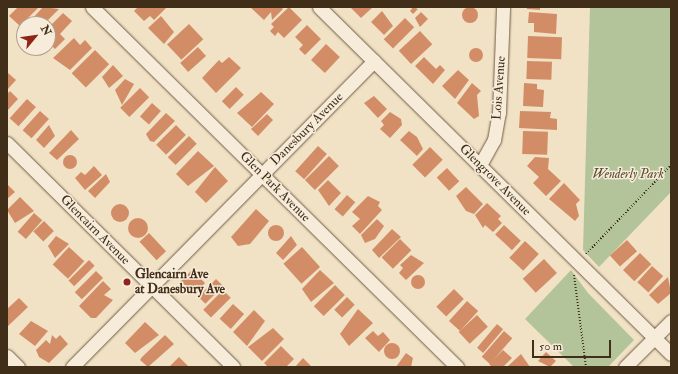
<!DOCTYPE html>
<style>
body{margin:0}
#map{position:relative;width:678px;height:374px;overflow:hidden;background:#f2e2c5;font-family:"IM FELL Double Pica",serif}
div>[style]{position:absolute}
.green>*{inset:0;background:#b4c49a}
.building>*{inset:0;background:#d28d67;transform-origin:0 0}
.round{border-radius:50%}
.path>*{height:2px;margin-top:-1px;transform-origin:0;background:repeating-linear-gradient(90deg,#412e19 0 1px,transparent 0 3px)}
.roads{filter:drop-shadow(0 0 1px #6d5b44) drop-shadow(0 0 1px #6d5b44)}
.minor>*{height:13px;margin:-6.5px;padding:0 6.5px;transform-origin:6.5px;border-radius:6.5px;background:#f7ecd9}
.dots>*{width:11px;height:11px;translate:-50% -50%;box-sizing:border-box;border:2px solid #f7ecd9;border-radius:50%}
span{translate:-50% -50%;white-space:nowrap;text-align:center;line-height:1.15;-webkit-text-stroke:3px #f7ecd9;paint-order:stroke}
.street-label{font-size:13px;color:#412e19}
.park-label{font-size:13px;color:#584c33;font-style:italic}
.poi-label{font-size:13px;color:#412e19;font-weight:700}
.left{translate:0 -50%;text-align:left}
.frame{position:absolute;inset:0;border:8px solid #412e19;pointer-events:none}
.north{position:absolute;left:16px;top:16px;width:40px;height:40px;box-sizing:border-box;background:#f7ecd9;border:1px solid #aea08c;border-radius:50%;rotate:61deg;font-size:11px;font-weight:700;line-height:16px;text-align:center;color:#412e19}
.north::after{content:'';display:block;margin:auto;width:14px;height:18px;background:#8f2418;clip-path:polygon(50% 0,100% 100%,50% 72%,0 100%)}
.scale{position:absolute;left:532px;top:340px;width:79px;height:18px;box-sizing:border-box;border:2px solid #412e19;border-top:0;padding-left:5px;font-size:12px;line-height:14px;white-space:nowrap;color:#412e19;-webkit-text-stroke:3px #f7ecd9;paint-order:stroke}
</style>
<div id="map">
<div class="green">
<i style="clip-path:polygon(590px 7px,671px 7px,671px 192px,599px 267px,583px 250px)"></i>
<i style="clip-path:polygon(571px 270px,588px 293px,634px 340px,608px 367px,574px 367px,525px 319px)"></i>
</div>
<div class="building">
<i class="round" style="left:462px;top:7px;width:16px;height:16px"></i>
<i style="clip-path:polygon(18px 7px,39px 7px,20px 26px,9px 16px)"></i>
<i style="clip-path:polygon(43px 7px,59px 9px,47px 21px,50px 24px,48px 26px,33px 18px)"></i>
<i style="clip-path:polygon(138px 7px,167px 7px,154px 20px,150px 16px,144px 21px,134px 11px)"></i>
<i style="clip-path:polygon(250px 7px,281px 7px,283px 9px,272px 20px,271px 12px,264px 20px)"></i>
<i style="clip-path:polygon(289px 7px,302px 20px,284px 38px,278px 32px,275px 36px,270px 31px,274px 27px,271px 24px)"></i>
<i style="clip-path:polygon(350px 7px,373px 7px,361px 18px)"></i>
<i style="clip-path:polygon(413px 7px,418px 9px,413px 14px,410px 11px)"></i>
<i style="clip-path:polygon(527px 7px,540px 7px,540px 10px,527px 9px)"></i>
<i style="clip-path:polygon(382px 11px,393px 26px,384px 35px,371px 22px)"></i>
<i style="clip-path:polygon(421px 12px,428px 19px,420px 27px,415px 18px)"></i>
<i style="clip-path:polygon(529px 12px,557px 14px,556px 34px,534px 32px,534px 23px,528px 23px)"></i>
<i style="clip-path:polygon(63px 13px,72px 21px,60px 34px,65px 39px,55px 49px,48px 42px,48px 28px)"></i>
<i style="clip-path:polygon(161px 16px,174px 32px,164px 44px,148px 28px)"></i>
<i style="left:405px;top:18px;width:13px;height:30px;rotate:45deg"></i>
<i style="left:189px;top:24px;width:21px;height:30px;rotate:47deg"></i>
<i style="clip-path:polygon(307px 25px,321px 39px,305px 55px,299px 49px,303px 45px,295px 37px)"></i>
<i style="left:420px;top:31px;width:18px;height:29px;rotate:47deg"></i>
<i style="left:528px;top:36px;width:34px;height:22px;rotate:2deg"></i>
<i style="clip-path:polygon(74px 38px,80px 45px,85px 40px,92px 48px,70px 70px,53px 58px)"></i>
<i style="left:326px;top:44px;width:19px;height:22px;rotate:43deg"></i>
<i style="left:198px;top:47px;width:12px;height:24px;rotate:48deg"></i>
<i class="round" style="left:469px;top:48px;width:14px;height:14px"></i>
<i style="left:95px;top:50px;width:20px;height:33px;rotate:45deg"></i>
<i style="clip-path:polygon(229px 57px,241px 68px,216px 93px,202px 78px,219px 60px,222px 63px)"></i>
<i style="clip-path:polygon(424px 57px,436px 69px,440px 65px,445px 70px,433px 84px,415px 66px)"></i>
<i style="left:527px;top:61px;width:25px;height:18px;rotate:2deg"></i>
<i style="clip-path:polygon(113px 65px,123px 76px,109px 88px,102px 77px)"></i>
<i style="clip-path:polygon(458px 70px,469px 80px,455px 99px,442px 86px)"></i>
<i style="clip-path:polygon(8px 73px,16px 80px,7px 90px,7px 74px)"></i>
<i style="clip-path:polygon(125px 79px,134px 84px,122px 105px,115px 90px)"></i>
<i style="clip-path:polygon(472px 83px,481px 91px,477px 95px,479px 116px,474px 119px,457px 103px)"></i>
<i style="clip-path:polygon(524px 83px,537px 84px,537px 89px,544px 90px,543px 107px,523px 106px)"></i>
<i style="left:236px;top:87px;width:11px;height:20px;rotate:45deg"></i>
<i style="left:140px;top:88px;width:13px;height:28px;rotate:45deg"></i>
<i style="clip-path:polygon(10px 91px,18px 99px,7px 111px,7px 94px)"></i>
<i style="clip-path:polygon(261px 92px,274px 104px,252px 127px,237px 113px)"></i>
<i style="clip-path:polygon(374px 96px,387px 109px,378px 118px,364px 103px)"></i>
<i style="left:27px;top:99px;width:12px;height:26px;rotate:42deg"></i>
<i style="left:152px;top:103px;width:12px;height:18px;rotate:42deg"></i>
<i style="left:40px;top:111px;width:12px;height:26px;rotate:42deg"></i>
<i style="clip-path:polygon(520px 111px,551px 112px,550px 118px,557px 119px,557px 130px,519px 128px)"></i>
<i style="clip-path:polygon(390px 112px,401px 119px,402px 125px,390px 138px,380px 129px,384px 125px,381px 121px)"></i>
<i style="clip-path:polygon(166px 113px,175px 121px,154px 142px,150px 141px,146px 134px)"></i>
<i style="clip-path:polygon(267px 114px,273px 120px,258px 136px,251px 129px)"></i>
<i style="clip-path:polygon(49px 125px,55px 136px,44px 148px,36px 140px)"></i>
<i style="left:176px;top:125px;width:14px;height:28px;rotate:45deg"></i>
<i style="clip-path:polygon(71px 130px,79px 139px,57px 160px,49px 153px)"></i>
<i style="clip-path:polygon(409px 131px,417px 137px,423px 149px,417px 156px,400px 140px)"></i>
<i style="left:523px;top:131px;width:25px;height:23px;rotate:2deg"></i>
<i style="left:189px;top:136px;width:11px;height:30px;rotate:45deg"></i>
<i style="left:318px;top:146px;width:12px;height:34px;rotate:42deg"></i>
<i style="left:430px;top:147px;width:18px;height:25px;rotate:45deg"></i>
<i style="clip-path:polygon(198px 151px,214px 166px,188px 186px,176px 174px)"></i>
<i class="round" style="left:63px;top:155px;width:14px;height:14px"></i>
<i style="left:329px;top:156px;width:14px;height:34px;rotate:45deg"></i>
<i style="clip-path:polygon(535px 157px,549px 158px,548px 169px,561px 181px,546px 196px,533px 183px,539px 177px,527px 166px)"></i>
<i style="clip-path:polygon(94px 166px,102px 175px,85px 190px,75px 178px,81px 172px,85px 175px)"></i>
<i style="clip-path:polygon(215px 167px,228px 181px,206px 203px,195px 192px)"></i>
<i style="left:447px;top:168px;width:18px;height:14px;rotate:47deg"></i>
<i style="clip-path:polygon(106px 174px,110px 182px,95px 198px,88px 191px)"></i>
<i style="clip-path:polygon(328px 180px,341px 193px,329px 206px,318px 190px)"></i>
<i style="clip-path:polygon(564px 183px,580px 200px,576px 204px,579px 216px,575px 221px,549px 199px)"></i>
<i style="clip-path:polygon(7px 184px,15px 192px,7px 199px)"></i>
<i style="clip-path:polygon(466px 187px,483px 204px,474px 214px,466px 211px,456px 196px)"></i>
<i style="left:347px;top:195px;width:11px;height:19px;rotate:41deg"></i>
<i style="clip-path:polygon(368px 196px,380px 202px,378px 206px,382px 210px,360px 234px,352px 226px,360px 219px,352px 212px)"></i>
<i style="clip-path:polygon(20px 197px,34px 211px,15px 223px,7px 210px)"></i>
<i style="clip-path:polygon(487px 203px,501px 216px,498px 219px,502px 223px,493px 232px,485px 225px,483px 228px,475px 215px)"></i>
<i class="round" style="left:111px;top:204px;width:18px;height:18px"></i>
<i style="clip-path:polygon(256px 209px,269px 221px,250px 244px,238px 246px,231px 237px)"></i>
<i style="left:34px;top:213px;width:11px;height:25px;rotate:41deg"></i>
<i class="round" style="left:128px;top:218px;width:20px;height:20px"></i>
<i style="clip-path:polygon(377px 219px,384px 226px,375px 239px,365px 243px,361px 235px)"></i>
<i style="left:44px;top:221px;width:14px;height:15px;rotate:45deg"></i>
<i style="left:504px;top:225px;width:23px;height:13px;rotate:43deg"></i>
<i class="round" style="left:268px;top:225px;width:16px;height:16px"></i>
<i style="clip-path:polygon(392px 229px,401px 237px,379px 258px,372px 250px)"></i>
<i style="left:149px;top:233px;width:25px;height:13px;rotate:47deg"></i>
<i style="clip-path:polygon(56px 236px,69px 244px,55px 258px,48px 246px)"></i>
<i style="clip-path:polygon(291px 236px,297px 245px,283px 260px,276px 253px)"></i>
<i style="left:400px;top:239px;width:16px;height:26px;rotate:45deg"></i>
<i style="left:627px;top:240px;width:15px;height:23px;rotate:48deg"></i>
<i style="left:525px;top:241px;width:19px;height:23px;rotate:43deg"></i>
<i style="left:69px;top:247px;width:21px;height:24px;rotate:43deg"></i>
<i style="left:302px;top:247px;width:27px;height:25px;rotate:48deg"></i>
<i style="left:640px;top:253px;width:16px;height:24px;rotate:45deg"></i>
<i style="clip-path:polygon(411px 255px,424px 263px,406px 280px,399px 273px,403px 268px,400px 265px)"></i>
<i style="left:544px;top:259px;width:19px;height:29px;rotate:47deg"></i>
<i style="left:89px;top:260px;width:8px;height:29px;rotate:45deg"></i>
<i style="left:652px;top:266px;width:15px;height:22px;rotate:42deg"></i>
<i style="clip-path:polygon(192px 270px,205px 283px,197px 292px,180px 282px)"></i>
<i style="clip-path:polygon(320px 270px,334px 283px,311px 302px,302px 289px)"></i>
<i style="left:96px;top:271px;width:10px;height:30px;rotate:45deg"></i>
<i class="round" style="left:411px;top:275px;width:14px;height:14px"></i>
<i style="clip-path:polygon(668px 277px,671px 293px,658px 304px,649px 295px)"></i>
<i style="left:216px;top:279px;width:10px;height:25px;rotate:45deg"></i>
<i style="clip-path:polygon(103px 281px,111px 289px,104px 295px,113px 300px,96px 318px,91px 318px,79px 306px)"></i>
<i style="left:335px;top:285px;width:14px;height:30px;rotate:45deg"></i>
<i style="left:454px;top:289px;width:14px;height:25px;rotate:45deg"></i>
<i style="left:223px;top:290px;width:11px;height:28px;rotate:45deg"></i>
<i style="left:347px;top:297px;width:11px;height:18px;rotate:45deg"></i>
<i style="clip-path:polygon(19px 298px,28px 307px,7px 327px,7px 309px)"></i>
<i style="left:467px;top:301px;width:15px;height:27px;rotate:42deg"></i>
<i style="left:233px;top:304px;width:15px;height:20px;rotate:42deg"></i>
<i style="clip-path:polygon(358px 309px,373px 323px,349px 346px,340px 334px)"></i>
<i style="clip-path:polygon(254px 310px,265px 321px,247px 346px,233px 332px)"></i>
<i style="left:477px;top:315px;width:16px;height:25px;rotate:47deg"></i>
<i style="clip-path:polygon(31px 321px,48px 331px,35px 346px,19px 334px)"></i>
<i style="clip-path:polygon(145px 322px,159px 335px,135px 353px,125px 343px)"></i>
<i style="left:497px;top:324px;width:8px;height:31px;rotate:40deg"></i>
<i style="clip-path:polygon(273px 328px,284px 339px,262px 361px,248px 347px)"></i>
<i style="clip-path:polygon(373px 331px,378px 336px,383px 332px,390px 340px,379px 352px,365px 338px)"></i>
<i style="left:504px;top:331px;width:11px;height:34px;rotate:41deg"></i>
<i style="clip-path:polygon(52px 335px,56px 339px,60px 335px,68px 344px,49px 363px,39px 357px,36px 350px,46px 340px,50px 344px)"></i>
<i style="clip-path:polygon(165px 335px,174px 344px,148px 367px,140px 360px,142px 357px)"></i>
<i class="round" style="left:384px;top:343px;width:16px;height:16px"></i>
<i style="clip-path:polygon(281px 346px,294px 359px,286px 367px,268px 367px,264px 363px)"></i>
<i style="clip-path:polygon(503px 350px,512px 358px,503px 367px,492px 367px,489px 364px)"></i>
<i style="clip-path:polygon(546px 352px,556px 361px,550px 367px,538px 361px)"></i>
<i style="clip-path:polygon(406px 353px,413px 358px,411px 367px,396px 367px)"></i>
<i style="clip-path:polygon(521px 354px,530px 367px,507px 367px)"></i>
<i style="clip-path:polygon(179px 357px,189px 367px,169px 367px)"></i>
<i style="clip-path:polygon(303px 358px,312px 367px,295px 367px)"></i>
</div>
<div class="path">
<i style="left:586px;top:254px;width:123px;rotate:-46.3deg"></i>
<i style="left:574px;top:275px;width:93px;rotate:82.6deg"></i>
</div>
<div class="roads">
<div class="minor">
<i style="left:92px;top:7px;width:513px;rotate:44.6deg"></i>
<i style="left:319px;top:7px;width:494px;rotate:44.6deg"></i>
<i style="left:7px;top:143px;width:318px;rotate:44.7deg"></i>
<i style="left:480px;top:165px;width:29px;rotate:-61deg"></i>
<i style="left:494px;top:140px;width:27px;rotate:-80deg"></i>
<i style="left:499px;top:113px;width:106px;rotate:-87.8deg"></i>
<i style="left:7px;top:356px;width:16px;rotate:45deg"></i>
<i style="left:72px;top:367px;width:430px;rotate:-45.4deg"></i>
<i style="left:625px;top:367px;width:65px;rotate:-45deg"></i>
</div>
</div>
<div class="dots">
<i style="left:127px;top:282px;background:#8f2418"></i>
</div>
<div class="street-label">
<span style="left:499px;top:88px;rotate:-86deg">Lois Avenue</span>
<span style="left:307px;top:129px;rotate:-45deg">Danesbury Avenue</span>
<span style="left:495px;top:180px;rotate:45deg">Glengrove Avenue</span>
<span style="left:275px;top:187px;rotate:45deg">Glen Park Avenue</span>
<span style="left:95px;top:230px;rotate:45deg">Glencairn Avenue</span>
</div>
<div class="park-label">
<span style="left:628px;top:174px">Wenderly Park</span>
</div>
<div class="poi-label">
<span class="left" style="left:135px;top:282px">Glencairn Ave<br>at Danesbury Ave</span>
</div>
<div class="frame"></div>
<div class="north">N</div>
<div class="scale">50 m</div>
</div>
